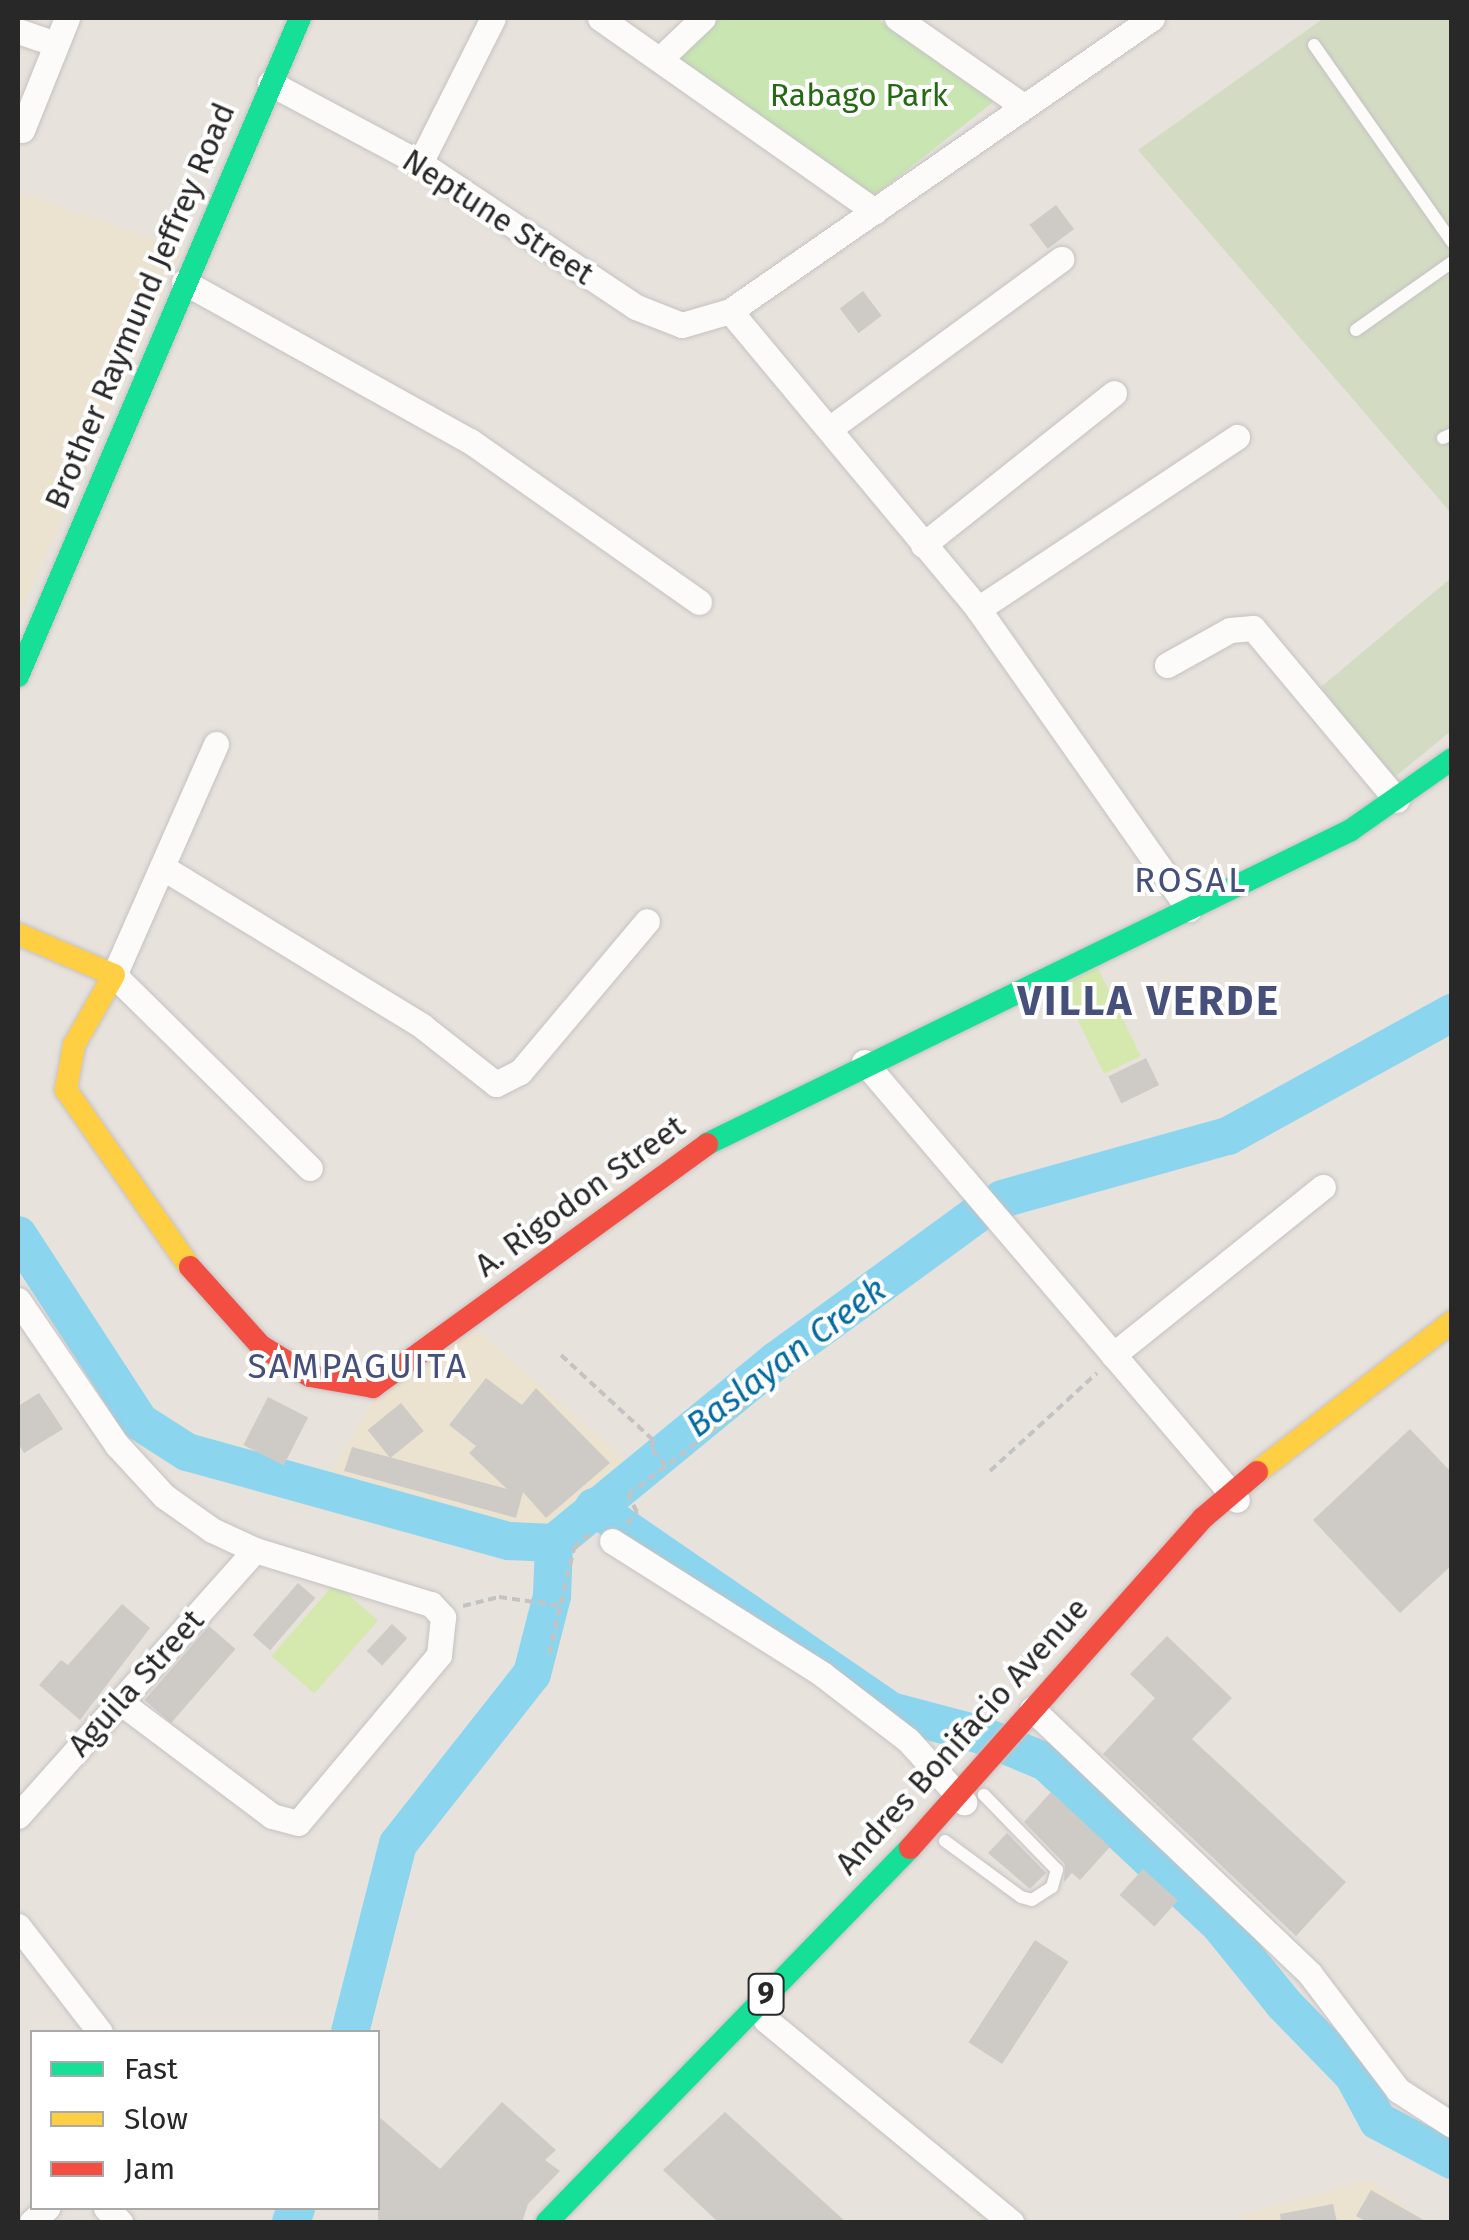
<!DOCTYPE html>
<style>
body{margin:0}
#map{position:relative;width:1469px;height:2240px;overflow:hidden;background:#e8e2dc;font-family:"Fira Sans",sans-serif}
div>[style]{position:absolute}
.education>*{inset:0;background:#ece2d0}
.green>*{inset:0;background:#c8e5b2}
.cemetery>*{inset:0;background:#d3dcc3}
.pitch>*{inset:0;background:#d5e9af;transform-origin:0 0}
.river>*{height:38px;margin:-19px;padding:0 19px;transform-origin:19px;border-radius:19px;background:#8bd5ef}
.building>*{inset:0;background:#cecac6;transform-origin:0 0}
.path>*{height:4px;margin-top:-2px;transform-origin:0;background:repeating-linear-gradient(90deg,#c4c3c3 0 8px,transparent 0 13px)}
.roads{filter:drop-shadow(0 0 2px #c4c2c3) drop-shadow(0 0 2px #c4c2c3)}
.lane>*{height:12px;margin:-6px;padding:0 6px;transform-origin:6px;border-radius:6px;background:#fcfbfa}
.street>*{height:25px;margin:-12.5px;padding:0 12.5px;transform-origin:12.5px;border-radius:12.5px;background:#fcfbfa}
.fast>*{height:22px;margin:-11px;padding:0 11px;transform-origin:11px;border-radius:11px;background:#16e098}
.slow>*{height:22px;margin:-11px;padding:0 11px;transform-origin:11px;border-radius:11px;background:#ffcf43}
.jam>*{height:22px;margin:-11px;padding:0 11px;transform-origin:11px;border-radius:11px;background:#f24e42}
span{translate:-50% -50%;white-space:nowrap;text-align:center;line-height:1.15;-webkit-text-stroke:8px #fff;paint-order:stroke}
.shield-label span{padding:2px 8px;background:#fff;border:2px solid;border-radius:8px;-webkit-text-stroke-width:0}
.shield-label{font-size:30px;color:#282828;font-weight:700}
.park-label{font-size:32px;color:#266914}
.street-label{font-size:32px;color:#282828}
.neighbourhood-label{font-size:35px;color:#46507b;letter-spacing:2.5px}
.water-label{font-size:35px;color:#046ba0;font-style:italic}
.district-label{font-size:42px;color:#46507b;font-weight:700;letter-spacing:2.5px}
.frame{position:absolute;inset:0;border:20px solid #282828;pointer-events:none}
.legend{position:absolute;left:30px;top:2030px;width:350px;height:180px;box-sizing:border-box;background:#fff;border:2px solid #a9a9a9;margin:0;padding:12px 18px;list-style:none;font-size:30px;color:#282828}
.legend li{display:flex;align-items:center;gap:20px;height:50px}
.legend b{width:50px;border:2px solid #a9a9a9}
</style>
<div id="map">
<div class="education">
<i style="clip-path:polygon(18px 191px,183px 250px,18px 617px)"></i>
<i style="clip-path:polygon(476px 1330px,626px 1460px,550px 1526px,508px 1524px,332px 1471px,372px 1402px)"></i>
<i style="clip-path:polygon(1369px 2180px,1426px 2222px,1242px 2222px,1241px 2215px)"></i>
</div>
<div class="green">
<i style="clip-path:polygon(716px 18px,876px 18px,997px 99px,874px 196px,674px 56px)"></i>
</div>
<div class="cemetery">
<i style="clip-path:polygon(1324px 18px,1451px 18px,1451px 513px,1138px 150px)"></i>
<i style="clip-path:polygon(1451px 578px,1451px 731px,1390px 781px,1321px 687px)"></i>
</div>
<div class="pitch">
<i style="left:1098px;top:968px;width:98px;height:41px;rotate:64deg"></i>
<i style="left:335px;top:1583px;width:57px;height:97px;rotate:41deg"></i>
</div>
<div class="river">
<i style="left:1002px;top:1199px;width:235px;rotate:-15.6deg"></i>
<i style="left:1228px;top:1136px;width:256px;rotate:-28.8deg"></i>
<i style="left:18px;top:1235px;width:223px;rotate:56.9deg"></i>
<i style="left:140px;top:1422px;width:56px;rotate:32.6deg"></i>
<i style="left:187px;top:1452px;width:334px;rotate:15.5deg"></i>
<i style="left:509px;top:1541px;width:45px;rotate:2.5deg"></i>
<i style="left:554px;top:1543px;width:288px;rotate:-39.4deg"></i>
<i style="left:777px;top:1360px;width:251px;rotate:-36.1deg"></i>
<i style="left:594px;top:1507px;width:360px;rotate:34.5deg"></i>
<i style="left:891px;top:1711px;width:93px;rotate:14.9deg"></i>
<i style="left:981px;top:1735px;width:70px;rotate:22.6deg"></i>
<i style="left:1046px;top:1762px;width:238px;rotate:43.1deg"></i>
<i style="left:1220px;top:1925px;width:102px;rotate:51deg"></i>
<i style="left:1284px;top:2004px;width:99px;rotate:45.8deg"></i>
<i style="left:1353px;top:2075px;width:52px;rotate:61.5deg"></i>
<i style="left:1378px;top:2121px;width:84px;rotate:27.8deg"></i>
<i style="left:350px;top:2032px;width:194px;rotate:-75.7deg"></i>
<i style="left:398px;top:1844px;width:216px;rotate:-51.8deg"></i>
<i style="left:532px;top:1674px;width:81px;rotate:-75.6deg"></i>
<i style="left:552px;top:1596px;width:53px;rotate:-87.8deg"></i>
<i style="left:291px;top:2222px;width:15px;rotate:-70deg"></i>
</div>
<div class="building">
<i style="left:1056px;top:205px;width:30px;height:33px;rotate:53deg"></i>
<i style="left:863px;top:291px;width:31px;height:29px;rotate:53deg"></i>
<i style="left:1146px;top:1058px;width:30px;height:42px;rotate:64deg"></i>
<i style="clip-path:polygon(486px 1378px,522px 1405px,536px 1388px,610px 1463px,546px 1518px,523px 1492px,516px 1518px,344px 1471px,352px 1447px,507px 1489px,469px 1453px,476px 1446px,449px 1425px)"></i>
<i style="clip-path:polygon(39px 1393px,63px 1429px,24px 1453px,18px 1443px,18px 1406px)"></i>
<i style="left:268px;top:1397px;width:45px;height:54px;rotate:27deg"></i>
<i style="left:401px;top:1403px;width:36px;height:43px;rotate:51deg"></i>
<i style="clip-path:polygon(1410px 1429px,1452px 1473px,1452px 1565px,1400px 1613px,1313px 1520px)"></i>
<i style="left:298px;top:1583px;width:23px;height:69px;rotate:41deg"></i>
<i style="clip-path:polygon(122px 1604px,150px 1628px,80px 1720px,39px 1685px,61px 1660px,68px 1665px)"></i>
<i style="left:392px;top:1624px;width:21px;height:37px;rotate:43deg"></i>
<i style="left:209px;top:1626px;width:35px;height:98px;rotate:41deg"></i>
<i style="clip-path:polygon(1167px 1636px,1232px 1698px,1192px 1739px,1346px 1882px,1296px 1936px,1103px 1754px,1155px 1698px,1130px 1674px)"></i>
<i style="clip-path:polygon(1051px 1792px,1110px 1847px,1080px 1880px,1072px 1873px,1064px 1882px,1065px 1864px,1024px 1822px)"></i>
<i style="clip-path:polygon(1007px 1833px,1046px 1873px,1030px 1889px,988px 1853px)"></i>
<i style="left:1143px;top:1869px;width:47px;height:35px;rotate:42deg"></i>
<i style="left:1035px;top:1940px;width:40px;height:122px;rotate:33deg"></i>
<i style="clip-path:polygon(502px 2102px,556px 2150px,545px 2160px,560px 2171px,528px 2204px,522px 2222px,378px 2222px,378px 2116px,440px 2169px)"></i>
<i style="clip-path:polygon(725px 2112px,846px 2222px,718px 2222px,663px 2170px)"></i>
<i style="clip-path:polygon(1371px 2190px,1427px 2222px,1367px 2222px,1356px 2216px)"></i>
<i style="clip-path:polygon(1333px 2204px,1337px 2222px,1281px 2222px,1280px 2214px)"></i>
</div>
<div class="path">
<i style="left:561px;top:1355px;width:125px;rotate:42.7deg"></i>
<i style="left:653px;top:1440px;width:10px;rotate:96deg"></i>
<i style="left:652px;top:1450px;width:21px;rotate:49deg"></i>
<i style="left:990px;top:1471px;width:145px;rotate:-42.5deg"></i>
<i style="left:627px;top:1524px;width:16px;rotate:-50deg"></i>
<i style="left:637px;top:1512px;width:19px;rotate:-118deg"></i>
<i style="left:628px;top:1495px;width:147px;rotate:-37.3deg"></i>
<i style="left:463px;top:1606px;width:37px;rotate:-14deg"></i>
<i style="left:499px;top:1597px;width:64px;rotate:8.1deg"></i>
<i style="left:549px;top:1654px;width:109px;rotate:-76.7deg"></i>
<i style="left:574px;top:1548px;width:21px;rotate:-41deg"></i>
</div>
<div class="roads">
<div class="lane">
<i style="left:1314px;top:45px;width:241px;rotate:55deg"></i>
<i style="left:1356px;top:330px;width:118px;rotate:-35.3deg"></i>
<i style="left:1443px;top:438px;width:10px;rotate:-24deg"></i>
<i style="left:945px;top:1841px;width:94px;rotate:36.4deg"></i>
<i style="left:1021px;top:1897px;width:11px;rotate:15deg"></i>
<i style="left:1032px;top:1900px;width:24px;rotate:-33deg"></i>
<i style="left:1052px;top:1887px;width:18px;rotate:-74deg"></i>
<i style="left:1057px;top:1870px;width:105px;rotate:-134.2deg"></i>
</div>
<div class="street">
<i style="left:600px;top:18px;width:336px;rotate:35.1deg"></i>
<i style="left:897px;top:18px;width:154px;rotate:34.9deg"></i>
<i style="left:18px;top:31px;width:40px;rotate:18.9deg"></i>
<i style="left:661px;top:58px;width:58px;rotate:-43.6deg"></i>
<i style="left:270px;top:83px;width:170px;rotate:28.1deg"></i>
<i style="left:420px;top:163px;width:260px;rotate:33.7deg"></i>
<i style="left:636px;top:307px;width:49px;rotate:21.4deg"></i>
<i style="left:682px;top:325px;width:50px;rotate:-16.3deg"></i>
<i style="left:730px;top:311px;width:514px;rotate:-34.77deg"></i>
<i style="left:22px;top:130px;width:121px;rotate:-68.1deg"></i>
<i style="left:420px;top:163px;width:162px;rotate:-63.3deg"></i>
<i style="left:184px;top:282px;width:327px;rotate:29.1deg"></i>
<i style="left:470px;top:441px;width:280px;rotate:35.1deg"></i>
<i style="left:730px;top:311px;width:388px;rotate:50.2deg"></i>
<i style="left:978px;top:609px;width:367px;rotate:54.9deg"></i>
<i style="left:829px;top:429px;width:288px;rotate:-36.2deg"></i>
<i style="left:923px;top:545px;width:244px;rotate:-38.5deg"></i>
<i style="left:978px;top:609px;width:311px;rotate:-33.6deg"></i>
<i style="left:1167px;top:665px;width:72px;rotate:-29.1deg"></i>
<i style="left:1230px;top:630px;width:23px;rotate:-5deg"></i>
<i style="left:1253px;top:628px;width:224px;rotate:50.1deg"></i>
<i style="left:216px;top:744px;width:253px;rotate:113.8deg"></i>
<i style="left:114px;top:975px;width:275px;rotate:44.6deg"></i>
<i style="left:162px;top:867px;width:305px;rotate:31.4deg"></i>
<i style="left:422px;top:1026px;width:94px;rotate:38.1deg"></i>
<i style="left:496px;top:1084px;width:27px;rotate:-27deg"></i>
<i style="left:520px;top:1072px;width:197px;rotate:-49.9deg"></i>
<i style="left:864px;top:1062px;width:575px;rotate:49.58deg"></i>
<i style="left:18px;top:1300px;width:176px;rotate:55.7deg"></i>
<i style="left:117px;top:1445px;width:69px;rotate:47.3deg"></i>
<i style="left:164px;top:1496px;width:59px;rotate:35.3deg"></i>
<i style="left:212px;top:1530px;width:47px;rotate:24.9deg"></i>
<i style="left:255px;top:1550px;width:184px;rotate:17.1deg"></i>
<i style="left:431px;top:1604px;width:18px;rotate:47deg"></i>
<i style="left:443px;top:1617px;width:38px;rotate:96deg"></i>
<i style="left:439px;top:1655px;width:219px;rotate:130deg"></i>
<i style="left:298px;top:1823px;width:27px;rotate:-165deg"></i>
<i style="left:272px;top:1816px;width:191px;rotate:-143.1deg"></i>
<i style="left:1113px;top:1355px;width:269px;rotate:-38.7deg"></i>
<i style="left:612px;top:1541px;width:249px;rotate:32.3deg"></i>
<i style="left:822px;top:1674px;width:108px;rotate:37.5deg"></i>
<i style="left:908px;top:1740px;width:84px;rotate:47.9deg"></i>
<i style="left:1032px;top:1709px;width:384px;rotate:43.6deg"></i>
<i style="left:1310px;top:1974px;width:146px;rotate:52.8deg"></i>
<i style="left:1398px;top:2090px;width:64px;rotate:32.9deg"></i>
<i style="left:18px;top:1816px;width:356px;rotate:-48.3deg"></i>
<i style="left:18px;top:1926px;width:134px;rotate:52.3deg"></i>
<i style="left:766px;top:2020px;width:318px;rotate:39.5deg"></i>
<i style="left:106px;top:2208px;width:20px;rotate:45deg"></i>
<i style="left:32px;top:2222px;width:21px;rotate:-43deg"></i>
</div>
<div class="fast">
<i style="left:18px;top:676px;width:716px;rotate:-66.8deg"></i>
<i style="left:707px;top:1144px;width:716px;rotate:-25.99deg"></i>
<i style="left:1351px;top:830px;width:123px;rotate:-35.1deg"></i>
<i style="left:547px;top:2222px;width:521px;rotate:-45.86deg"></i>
</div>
<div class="slow">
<i style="left:18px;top:934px;width:104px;rotate:23.1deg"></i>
<i style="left:114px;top:975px;width:81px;rotate:119.7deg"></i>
<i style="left:74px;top:1045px;width:46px;rotate:100.1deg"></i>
<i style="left:66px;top:1090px;width:216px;rotate:55deg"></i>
<i style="left:1257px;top:1472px;width:246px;rotate:-37.6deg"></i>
</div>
<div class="jam">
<i style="left:190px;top:1267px;width:106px;rotate:48.1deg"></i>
<i style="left:261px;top:1346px;width:57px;rotate:31.5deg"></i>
<i style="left:310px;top:1376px;width:64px;rotate:9.9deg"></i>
<i style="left:373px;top:1387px;width:413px;rotate:-36deg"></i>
<i style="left:910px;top:1848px;width:441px;rotate:-48.4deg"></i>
<i style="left:1203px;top:1518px;width:71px;rotate:-40.4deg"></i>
</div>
</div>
<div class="shield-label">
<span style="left:766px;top:1994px">9</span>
</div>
<div class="park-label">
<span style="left:859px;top:95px">Rabago Park</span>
</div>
<div class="street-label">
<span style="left:498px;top:217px;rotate:33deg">Neptune Street</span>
<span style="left:140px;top:306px;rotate:-67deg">Brother Raymund Jeffrey Road</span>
<span style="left:580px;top:1196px;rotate:-36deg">A. Rigodon Street</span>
<span style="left:136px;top:1683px;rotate:-48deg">Aguila Street</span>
<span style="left:962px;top:1736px;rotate:-48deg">Andres Bonifacio Avenue</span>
</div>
<div class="neighbourhood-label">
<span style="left:1191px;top:880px">ROSAL</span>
<span style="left:358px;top:1366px">SAMPAGUITA</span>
</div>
<div class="water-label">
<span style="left:786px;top:1357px;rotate:-37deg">Baslayan Creek</span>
</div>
<div class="district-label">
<span style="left:1149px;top:1001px">VILLA VERDE</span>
</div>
<div class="frame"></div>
<ul class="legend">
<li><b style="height:12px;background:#16e098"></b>Fast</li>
<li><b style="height:12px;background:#ffcf43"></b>Slow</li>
<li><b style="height:12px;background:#f24e42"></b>Jam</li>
</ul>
</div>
